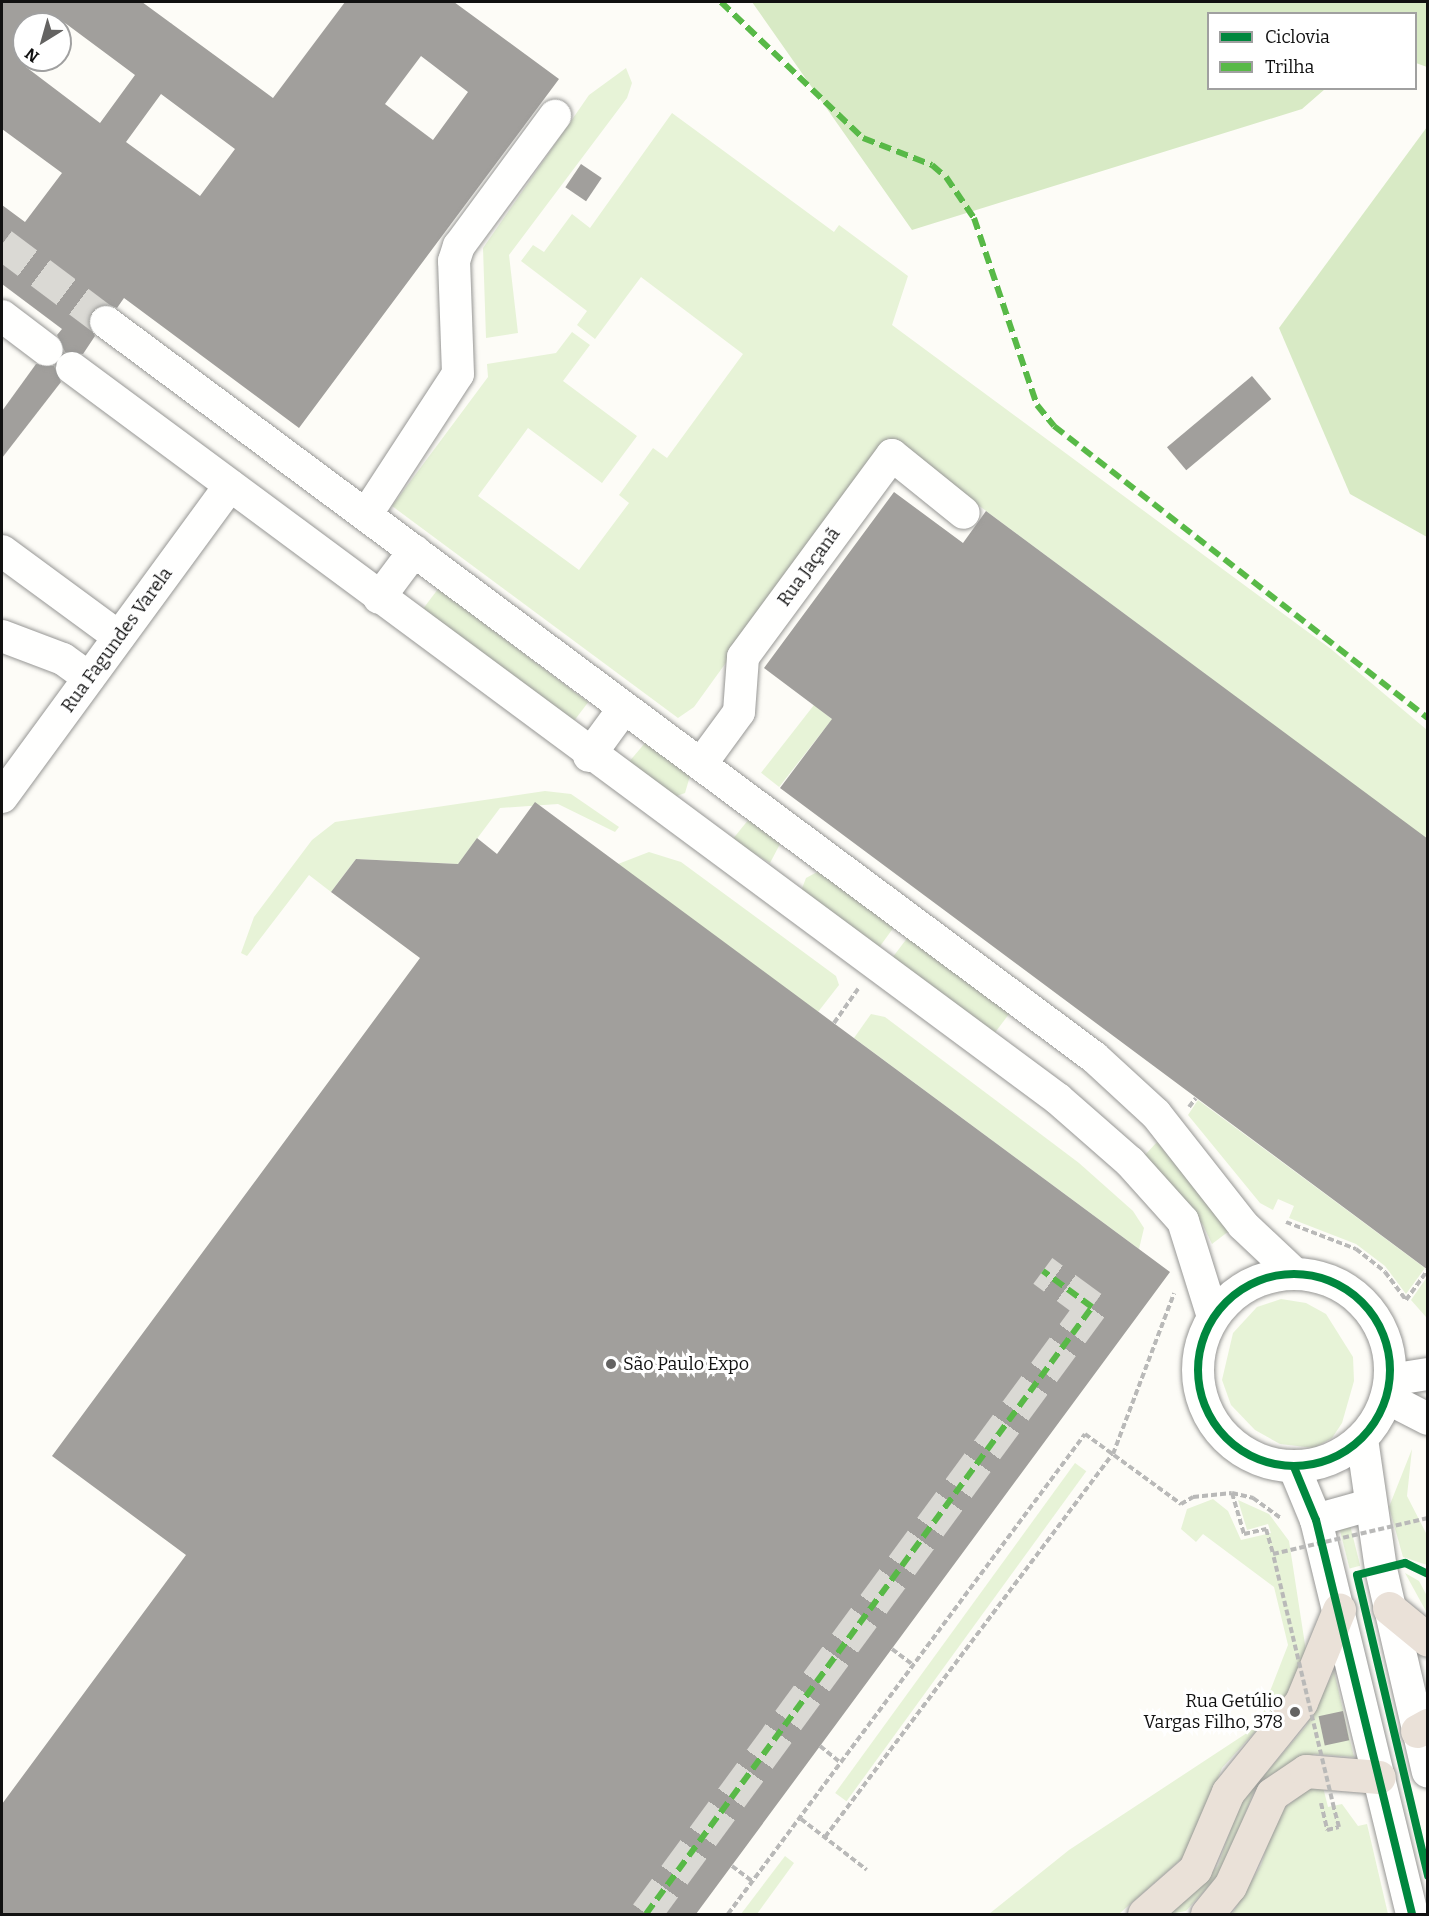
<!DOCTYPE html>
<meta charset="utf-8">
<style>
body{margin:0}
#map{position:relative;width:1429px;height:1916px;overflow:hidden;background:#fdfcf7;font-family:Bitter,serif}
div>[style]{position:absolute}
.green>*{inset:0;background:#e7f3d7;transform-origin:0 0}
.forest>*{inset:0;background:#d8eac5}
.building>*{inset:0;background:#a19f9c;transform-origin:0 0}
.minor-tunnel>*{height:32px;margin-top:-16px;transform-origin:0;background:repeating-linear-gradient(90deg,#dad9d4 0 32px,transparent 0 48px)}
.path>*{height:4px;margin-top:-2px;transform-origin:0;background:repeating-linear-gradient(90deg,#b9b9b8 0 6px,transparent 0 9px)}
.roads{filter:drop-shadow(0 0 2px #979795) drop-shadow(0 0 2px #979795)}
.minor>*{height:32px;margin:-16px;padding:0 16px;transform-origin:16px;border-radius:16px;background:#fffffe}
.minor>.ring{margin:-16px;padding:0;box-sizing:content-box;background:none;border:32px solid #fffffe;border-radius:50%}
.highway>*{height:33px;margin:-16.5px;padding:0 16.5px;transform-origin:16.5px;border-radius:16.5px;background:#eae1d8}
.path-bridge>*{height:4px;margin-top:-2px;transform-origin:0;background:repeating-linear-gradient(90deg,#b9b9b8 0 6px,transparent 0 9px)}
.quiet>*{height:6px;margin-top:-3px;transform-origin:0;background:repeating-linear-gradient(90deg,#58b947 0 12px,transparent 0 18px)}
.cycleway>*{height:8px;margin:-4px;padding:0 4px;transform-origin:4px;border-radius:4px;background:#00873e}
.cycleway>.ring{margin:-4px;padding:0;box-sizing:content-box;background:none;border:8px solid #00873e;border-radius:50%}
.dots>*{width:16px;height:16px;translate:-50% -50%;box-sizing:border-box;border:3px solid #fff;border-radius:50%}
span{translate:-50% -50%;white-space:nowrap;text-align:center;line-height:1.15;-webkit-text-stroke:6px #fff;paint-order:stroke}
.street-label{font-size:18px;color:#111}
.poi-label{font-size:18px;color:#111}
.left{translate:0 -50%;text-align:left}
.right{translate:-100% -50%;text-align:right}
.frame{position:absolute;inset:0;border:3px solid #111;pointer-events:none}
.legend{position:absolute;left:1207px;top:12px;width:210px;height:78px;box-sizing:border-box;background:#fff;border:2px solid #a0a0a0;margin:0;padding:8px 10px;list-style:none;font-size:18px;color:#111}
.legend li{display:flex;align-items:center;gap:12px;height:30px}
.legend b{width:30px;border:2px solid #a0a0a0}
.north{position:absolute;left:12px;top:12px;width:60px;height:60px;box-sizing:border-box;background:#fff;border:2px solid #a0a0a0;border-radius:50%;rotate:217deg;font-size:16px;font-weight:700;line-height:24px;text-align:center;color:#111}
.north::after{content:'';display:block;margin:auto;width:21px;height:27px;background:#646362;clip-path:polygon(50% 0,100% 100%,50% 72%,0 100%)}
</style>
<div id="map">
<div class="green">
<i style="clip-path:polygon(626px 68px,632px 83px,627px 98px,509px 255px,518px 333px,486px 338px,483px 248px,589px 95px)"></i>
<i style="clip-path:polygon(672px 113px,834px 232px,839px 225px,908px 276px,892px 325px,1331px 649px,1427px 730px,1427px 839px,888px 438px,694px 707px,678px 718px,392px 506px,488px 377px,487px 364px,556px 353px,572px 332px,590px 345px,563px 381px,637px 436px,602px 483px,528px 428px,478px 496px,579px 570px,629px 503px,619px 495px,653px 448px,667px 458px,743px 354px,641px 277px,595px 339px,577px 325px,587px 311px,521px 261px,533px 245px,544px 252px,572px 214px,590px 228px)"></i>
<i style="left:438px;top:589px;width:188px;height:27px;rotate:37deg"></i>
<i style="left:814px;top:705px;width:23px;height:86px;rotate:38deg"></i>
<i style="clip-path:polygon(645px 743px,690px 776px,685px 793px,674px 797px,628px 763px)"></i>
<i style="clip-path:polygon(545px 791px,571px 794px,619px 827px,615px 832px,558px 804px,500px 808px,458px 864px,356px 859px,331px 892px,309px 875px,247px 956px,241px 953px,254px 917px,312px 840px,335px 822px)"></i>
<i style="clip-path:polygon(749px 819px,780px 844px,770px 863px,732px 840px)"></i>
<i style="clip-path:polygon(649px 852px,681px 862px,836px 976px,839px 985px,818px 1012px,618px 864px)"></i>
<i style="clip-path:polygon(819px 871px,894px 927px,878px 949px,801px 891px,806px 878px)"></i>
<i style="left:908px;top:937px;width:127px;height:27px;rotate:37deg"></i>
<i style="clip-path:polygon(871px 1014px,885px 1017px,1079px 1163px,1133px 1211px,1144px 1228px,1139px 1249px,854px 1038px)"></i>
<i style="clip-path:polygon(1198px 1100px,1425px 1268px,1406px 1294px,1385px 1266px,1356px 1244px,1289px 1218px,1294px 1206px,1278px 1199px,1273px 1210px,1260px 1203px,1188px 1115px)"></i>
<i style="clip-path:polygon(1157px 1142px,1229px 1231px,1212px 1244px,1203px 1225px,1145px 1155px)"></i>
<i style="clip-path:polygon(1427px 1277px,1428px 1316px,1426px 1317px,1411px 1300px)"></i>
<i style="clip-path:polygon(1281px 1299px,1306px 1303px,1326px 1314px,1353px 1357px,1354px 1381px,1342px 1423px,1332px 1438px,1314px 1448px,1280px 1444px,1255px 1430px,1231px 1405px,1222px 1380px,1233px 1333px,1257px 1307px)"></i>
<i style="clip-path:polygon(1412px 1449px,1407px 1496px,1427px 1535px,1427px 1565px,1403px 1557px,1389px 1507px)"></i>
<i style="left:1075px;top:1463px;width:14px;height:408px;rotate:36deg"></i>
<i style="clip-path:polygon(1213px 1499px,1228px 1511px,1241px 1540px,1271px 1533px,1268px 1524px,1247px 1530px,1238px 1500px,1269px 1514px,1289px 1541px,1306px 1651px,1284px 1700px,1222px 1768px,1188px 1853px,1119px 1914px,989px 1914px,1069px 1850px,1256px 1727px,1288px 1645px,1274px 1587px,1203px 1534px,1196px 1542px,1181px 1529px,1187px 1509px)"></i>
<i style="left:1350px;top:1525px;width:42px;height:11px;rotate:76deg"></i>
<i style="clip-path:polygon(1405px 1573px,1419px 1581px,1427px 1596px,1427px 1613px)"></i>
<i style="clip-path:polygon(1334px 1671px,1354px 1757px,1314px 1754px,1267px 1777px,1254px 1791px,1223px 1870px,1186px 1911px,1170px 1914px,1218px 1866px,1239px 1805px,1306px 1726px)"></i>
<i style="clip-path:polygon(1323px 1787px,1328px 1807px,1342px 1804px,1358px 1826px,1367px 1824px,1388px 1914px,1232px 1914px,1261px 1865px,1277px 1814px,1308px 1789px)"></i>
<i style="clip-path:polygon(785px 1856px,794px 1863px,757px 1914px,741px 1914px)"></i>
</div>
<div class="forest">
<i style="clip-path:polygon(752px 2px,1427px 2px,1427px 67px,1416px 63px,1416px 14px,1208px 14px,1208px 88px,1325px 89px,1302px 109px,912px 230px)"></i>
<i style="clip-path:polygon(1427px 127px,1428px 537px,1427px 537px,1350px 494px,1279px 328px)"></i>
</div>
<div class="building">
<i style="clip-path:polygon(evenodd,2px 2px,142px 2px,273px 98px,345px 2px,454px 2px,559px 79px,299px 428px,124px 298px,117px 308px,107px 304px,92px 311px,88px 321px,95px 336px,83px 354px,65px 352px,57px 335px,62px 329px,2px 284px,2px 205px,25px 222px,62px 173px,2px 129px,2px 2px,61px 20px,135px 75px,100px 123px,26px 67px,31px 60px,24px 60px,24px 24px,61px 20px,2px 2px,421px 56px,468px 92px,433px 140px,385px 104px,421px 56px,2px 2px,161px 94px,235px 149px,200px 196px,126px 142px,161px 94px)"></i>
<i style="left:581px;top:164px;width:25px;height:28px;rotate:34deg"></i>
<i style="clip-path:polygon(36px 364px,54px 366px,61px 382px,2px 458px,2px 411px)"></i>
<i style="left:1252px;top:376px;width:30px;height:111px;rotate:50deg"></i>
<i style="clip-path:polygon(894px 492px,963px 543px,986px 511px,1428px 839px,1428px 1270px,780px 788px,832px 719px,764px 668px)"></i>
<i style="clip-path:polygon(535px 802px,1170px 1272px,696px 1914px,2px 1914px,2px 1804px,186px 1555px,52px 1456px,420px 958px,331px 892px,356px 859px,458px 864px,477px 838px,497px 854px)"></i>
<i style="left:1343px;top:1711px;width:30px;height:25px;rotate:78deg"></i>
</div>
<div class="minor-tunnel">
<i style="left:2px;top:244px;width:130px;rotate:36.9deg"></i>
<i style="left:646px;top:1914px;width:753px;rotate:-53.69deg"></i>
<i style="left:1092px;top:1307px;width:61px;rotate:-143.7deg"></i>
</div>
<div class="path">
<i style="left:834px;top:1023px;width:42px;rotate:-54.8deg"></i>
<i style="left:1189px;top:1107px;width:11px;rotate:-52deg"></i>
<i style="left:1286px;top:1222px;width:75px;rotate:21.1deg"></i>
<i style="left:1356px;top:1249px;width:37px;rotate:38deg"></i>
<i style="left:1385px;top:1272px;width:35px;rotate:53deg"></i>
<i style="left:1406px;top:1300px;width:37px;rotate:-54deg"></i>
<i style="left:1232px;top:1493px;width:43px;rotate:73.7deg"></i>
<i style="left:1244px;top:1534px;width:23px;rotate:-13deg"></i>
<i style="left:1266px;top:1529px;width:26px;rotate:74deg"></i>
<i style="left:892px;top:1649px;width:26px;rotate:37deg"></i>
<i style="left:820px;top:1746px;width:27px;rotate:39deg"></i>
<i style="left:1321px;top:1803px;width:28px;rotate:77deg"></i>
<i style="left:1327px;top:1830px;width:12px;rotate:-14deg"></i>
<i style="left:1339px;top:1827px;width:20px;rotate:-105deg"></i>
<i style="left:801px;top:1819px;width:83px;rotate:37.7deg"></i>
<i style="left:825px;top:1837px;width:479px;rotate:-53.1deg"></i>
<i style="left:1113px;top:1454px;width:172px;rotate:-69.2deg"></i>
<i style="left:732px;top:1866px;width:26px;rotate:37deg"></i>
<i style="left:728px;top:1914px;width:598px;rotate:-53.36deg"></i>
<i style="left:1085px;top:1434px;width:119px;rotate:36.1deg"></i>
<i style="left:1181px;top:1504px;width:14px;rotate:-30deg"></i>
<i style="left:1193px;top:1497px;width:39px;rotate:-6deg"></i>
<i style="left:1232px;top:1493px;width:22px;rotate:13deg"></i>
<i style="left:1253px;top:1498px;width:34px;rotate:36deg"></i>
</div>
<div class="roads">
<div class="minor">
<i style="left:2px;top:316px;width:56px;rotate:37.1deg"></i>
<i style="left:106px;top:322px;width:1231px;rotate:36.65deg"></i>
<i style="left:1094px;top:1057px;width:84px;rotate:42.6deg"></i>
<i style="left:1156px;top:1114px;width:141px;rotate:51.9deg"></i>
<i style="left:1243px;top:1225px;width:70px;rotate:43.3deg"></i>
<i style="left:72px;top:368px;width:1227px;rotate:36.55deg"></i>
<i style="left:1058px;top:1099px;width:96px;rotate:41.2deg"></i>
<i style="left:1130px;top:1162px;width:79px;rotate:48.1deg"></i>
<i style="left:1183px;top:1221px;width:101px;rotate:72.6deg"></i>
<i style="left:366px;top:515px;width:168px;rotate:-56.9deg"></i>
<i style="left:458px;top:374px;width:113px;rotate:-92deg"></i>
<i style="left:454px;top:261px;width:16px;rotate:-72deg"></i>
<i style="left:459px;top:246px;width:162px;rotate:-53.6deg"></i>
<i style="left:2px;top:551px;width:145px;rotate:36.3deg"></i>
<i style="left:379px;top:598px;width:59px;rotate:-53.3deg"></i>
<i style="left:2px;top:636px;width:65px;rotate:20.7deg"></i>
<i style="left:63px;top:659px;width:32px;rotate:36deg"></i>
<i style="left:589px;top:756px;width:59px;rotate:-53.9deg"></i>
<i style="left:701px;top:764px;width:64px;rotate:-53.8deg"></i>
<i style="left:739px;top:712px;width:55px;rotate:-85.8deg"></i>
<i style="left:743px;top:657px;width:251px;rotate:-53.6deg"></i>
<i style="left:892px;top:455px;width:92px;rotate:38.9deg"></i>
<i style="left:2px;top:797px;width:386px;rotate:-53.8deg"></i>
<i class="ring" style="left:1198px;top:1274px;width:160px;height:160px"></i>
<i style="left:1390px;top:1380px;width:38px;rotate:-9deg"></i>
<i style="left:1387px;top:1398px;width:46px;rotate:27.1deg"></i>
<i style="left:1362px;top:1439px;width:131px;rotate:81.7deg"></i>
<i style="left:1381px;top:1569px;width:208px;rotate:77deg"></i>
<i style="left:1294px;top:1467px;width:57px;rotate:67.5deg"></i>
<i style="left:1316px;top:1520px;width:406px;rotate:76.3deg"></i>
<i style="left:1316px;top:1520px;width:55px;rotate:-15.8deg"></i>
</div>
<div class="highway">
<i style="left:1389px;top:1608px;width:50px;rotate:39.4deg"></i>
<i style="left:1417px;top:1731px;width:13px;rotate:-29deg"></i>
<i style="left:1144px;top:1914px;width:68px;rotate:-41.4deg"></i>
<i style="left:1195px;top:1869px;width:84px;rotate:-66.8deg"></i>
<i style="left:1228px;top:1792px;width:116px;rotate:-51deg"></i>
<i style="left:1301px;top:1702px;width:100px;rotate:-67.6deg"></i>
<i style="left:1207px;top:1914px;width:36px;rotate:-51deg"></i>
<i style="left:1230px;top:1886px;width:101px;rotate:-65.5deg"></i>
<i style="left:1272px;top:1794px;width:41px;rotate:-34.1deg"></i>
<i style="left:1306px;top:1771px;width:73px;rotate:4.7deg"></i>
</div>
</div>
<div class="path-bridge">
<i style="left:1334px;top:1808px;width:261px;rotate:-103.5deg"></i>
<i style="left:1273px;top:1554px;width:159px;rotate:-13.1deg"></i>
</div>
<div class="quiet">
<i style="left:721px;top:2px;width:197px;rotate:43.8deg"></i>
<i style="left:863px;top:138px;width:74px;rotate:21.4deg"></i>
<i style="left:932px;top:165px;width:18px;rotate:41deg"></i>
<i style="left:946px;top:177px;width:50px;rotate:55.7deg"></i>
<i style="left:974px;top:218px;width:197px;rotate:71.4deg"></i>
<i style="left:1037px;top:405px;width:27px;rotate:51deg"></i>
<i style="left:1054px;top:426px;width:474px;rotate:38deg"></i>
<i style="left:646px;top:1914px;width:753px;rotate:-53.69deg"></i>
<i style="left:1092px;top:1307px;width:61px;rotate:-143.7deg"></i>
</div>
<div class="cycleway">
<i class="ring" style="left:1198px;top:1274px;width:184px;height:184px"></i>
<i style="left:1294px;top:1467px;width:57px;rotate:67.5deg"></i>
<i style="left:1316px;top:1520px;width:406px;rotate:76.3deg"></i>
<i style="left:1428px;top:1574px;width:25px;rotate:-154deg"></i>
<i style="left:1405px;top:1563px;width:49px;rotate:166deg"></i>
<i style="left:1357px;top:1575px;width:309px;rotate:76.7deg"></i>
</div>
<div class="dots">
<i style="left:611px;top:1364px;background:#646362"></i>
<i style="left:1295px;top:1712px;background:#646362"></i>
</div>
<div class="street-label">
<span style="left:809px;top:567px;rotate:-54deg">Rua Jaçanã</span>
<span style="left:117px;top:640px;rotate:-54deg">Rua Fagundes Varela</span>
</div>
<div class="poi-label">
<span class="left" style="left:623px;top:1364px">São Paulo Expo</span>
<span class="right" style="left:1283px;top:1712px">Rua Getúlio<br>Vargas Filho, 378</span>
</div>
<div class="frame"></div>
<ul class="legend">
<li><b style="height:8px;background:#00873e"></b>Ciclovia</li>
<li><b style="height:8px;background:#58b947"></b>Trilha</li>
</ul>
<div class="north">N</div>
</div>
